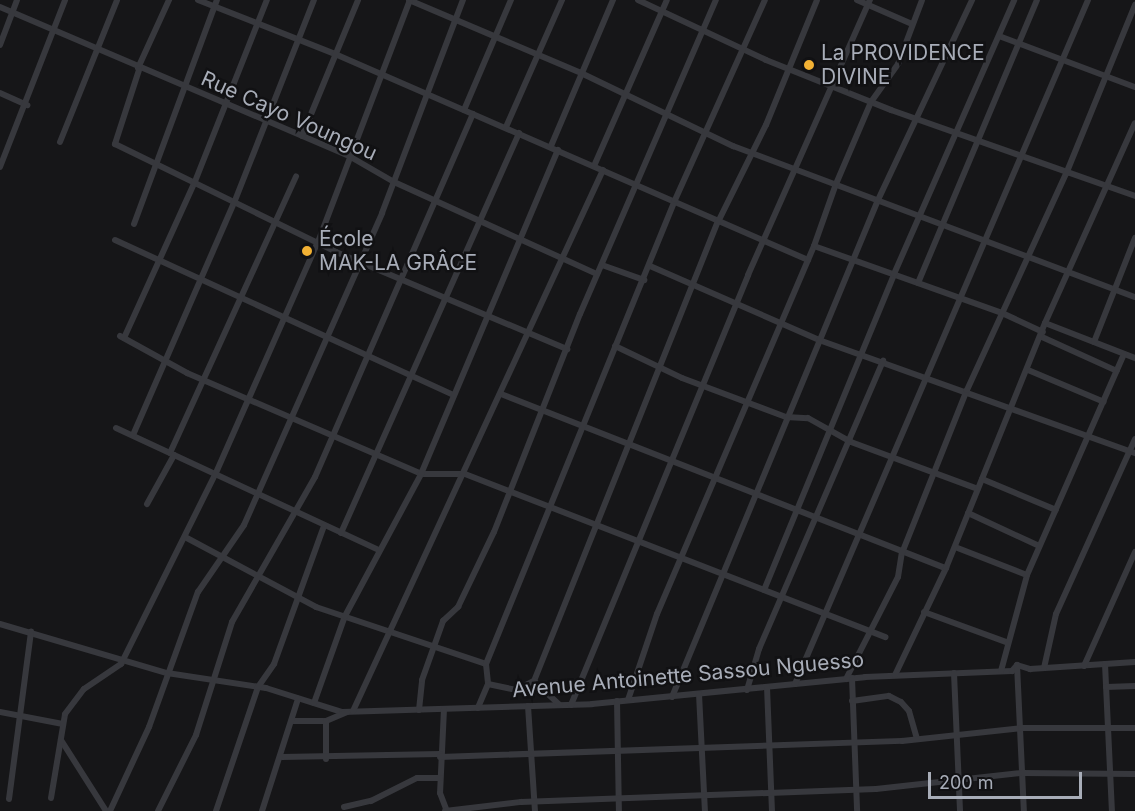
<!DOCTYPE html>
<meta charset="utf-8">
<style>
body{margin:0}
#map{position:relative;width:1135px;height:811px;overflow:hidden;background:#161618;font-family:Inter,sans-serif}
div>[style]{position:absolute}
.minor>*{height:6px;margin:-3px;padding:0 3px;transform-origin:3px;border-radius:3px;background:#37383d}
.dots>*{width:16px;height:16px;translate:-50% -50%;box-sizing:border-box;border:3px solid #111113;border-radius:50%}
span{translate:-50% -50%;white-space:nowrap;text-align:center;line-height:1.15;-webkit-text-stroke:5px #111113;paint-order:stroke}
.poi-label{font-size:21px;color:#a8adb8}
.left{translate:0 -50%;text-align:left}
.street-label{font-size:21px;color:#a8adb8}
.scale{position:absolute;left:928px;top:772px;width:154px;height:27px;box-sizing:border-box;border:3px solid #a8adb8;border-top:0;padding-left:8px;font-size:18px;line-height:21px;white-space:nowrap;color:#a8adb8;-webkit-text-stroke:4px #111113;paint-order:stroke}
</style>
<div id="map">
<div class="minor">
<i style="left:198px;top:0;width:147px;rotate:21.5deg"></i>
<i style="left:335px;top:54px;width:516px;rotate:23.53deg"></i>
<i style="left:409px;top:0;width:187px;rotate:23deg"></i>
<i style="left:581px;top:73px;width:169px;rotate:25.7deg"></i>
<i style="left:733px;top:146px;width:429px;rotate:20.6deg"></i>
<i style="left:638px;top:0;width:141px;rotate:25.1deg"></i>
<i style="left:766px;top:60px;width:135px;rotate:21.8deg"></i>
<i style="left:891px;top:110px;width:259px;rotate:19.4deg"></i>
<i style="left:857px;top:0;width:60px;rotate:23.6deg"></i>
<i style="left:0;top:7px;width:379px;rotate:23.1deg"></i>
<i style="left:349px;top:156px;width:52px;rotate:30deg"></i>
<i style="left:394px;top:182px;width:223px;rotate:24.4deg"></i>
<i style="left:999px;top:36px;width:145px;rotate:20.6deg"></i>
<i style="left:0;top:45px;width:48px;rotate:-69.3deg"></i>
<i style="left:138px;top:68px;width:75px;rotate:-65.5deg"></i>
<i style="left:139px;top:70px;width:78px;rotate:108deg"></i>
<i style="left:115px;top:144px;width:246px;rotate:26deg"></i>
<i style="left:336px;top:252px;width:251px;rotate:22.8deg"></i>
<i style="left:0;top:93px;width:30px;rotate:24deg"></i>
<i style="left:464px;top:110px;width:120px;rotate:-66.9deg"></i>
<i style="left:506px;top:127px;width:139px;rotate:-66.2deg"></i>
<i style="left:302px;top:136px;width:147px;rotate:-67.6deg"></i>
<i style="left:60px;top:142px;width:153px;rotate:-68.1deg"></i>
<i style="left:551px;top:146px;width:159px;rotate:-67deg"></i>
<i style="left:594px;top:166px;width:181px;rotate:-66.3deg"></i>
<i style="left:0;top:167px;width:179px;rotate:-68.7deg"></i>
<i style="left:134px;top:224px;width:239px;rotate:-69.7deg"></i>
<i style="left:115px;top:240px;width:372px;rotate:24.6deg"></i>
<i style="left:814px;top:246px;width:200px;rotate:19.6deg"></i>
<i style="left:1002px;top:313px;width:45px;rotate:24.9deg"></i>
<i style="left:602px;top:265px;width:45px;rotate:19.7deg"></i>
<i style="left:650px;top:266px;width:184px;rotate:23.6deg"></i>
<i style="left:819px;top:340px;width:336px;rotate:19.7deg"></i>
<i style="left:918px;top:283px;width:307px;rotate:-67.2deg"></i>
<i style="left:1045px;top:323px;width:97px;rotate:21.3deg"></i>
<i style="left:120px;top:336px;width:77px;rotate:28.9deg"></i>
<i style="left:187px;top:373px;width:255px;rotate:23.3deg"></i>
<i style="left:421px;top:474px;width:44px"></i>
<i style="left:465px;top:474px;width:451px;rotate:21.2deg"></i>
<i style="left:1042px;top:337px;width:82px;rotate:24.4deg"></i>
<i style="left:124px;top:338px;width:169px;rotate:-65.6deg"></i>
<i style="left:194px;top:184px;width:198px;rotate:-68.4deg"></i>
<i style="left:1094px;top:342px;width:112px;rotate:-68.5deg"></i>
<i style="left:615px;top:346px;width:74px;rotate:25.5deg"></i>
<i style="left:682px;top:378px;width:111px;rotate:20.6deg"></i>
<i style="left:786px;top:417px;width:22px;rotate:3deg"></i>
<i style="left:808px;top:418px;width:49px;rotate:29.2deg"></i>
<i style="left:851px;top:442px;width:135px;rotate:20.3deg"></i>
<i style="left:1028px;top:370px;width:82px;rotate:22.8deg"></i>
<i style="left:501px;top:394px;width:478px;rotate:21.4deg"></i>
<i style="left:116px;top:428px;width:290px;rotate:24.9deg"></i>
<i style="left:133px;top:435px;width:253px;rotate:-66.5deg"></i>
<i style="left:234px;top:203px;width:218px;rotate:-68.5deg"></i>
<i style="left:170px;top:453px;width:304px;rotate:-65.5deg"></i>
<i style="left:982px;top:479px;width:80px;rotate:22.7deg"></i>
<i style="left:147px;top:504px;width:56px;rotate:-61.1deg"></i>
<i style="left:968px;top:513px;width:78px;rotate:24.9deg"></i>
<i style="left:341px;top:533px;width:438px;rotate:-66deg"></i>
<i style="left:185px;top:537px;width:149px;rotate:28.1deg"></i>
<i style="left:316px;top:607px;width:179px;rotate:18.5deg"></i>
<i style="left:486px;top:664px;width:20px;rotate:84deg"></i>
<i style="left:488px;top:684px;width:26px;rotate:113deg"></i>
<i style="left:955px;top:547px;width:77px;rotate:21.3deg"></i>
<i style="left:764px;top:590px;width:342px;rotate:-67.6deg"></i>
<i style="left:894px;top:274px;width:299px;rotate:-66.3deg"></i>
<i style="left:924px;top:612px;width:87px;rotate:20.1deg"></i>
<i style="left:0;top:624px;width:174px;rotate:16.4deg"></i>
<i style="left:167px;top:673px;width:100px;rotate:8.6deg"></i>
<i style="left:266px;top:688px;width:80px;rotate:17.5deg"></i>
<i style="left:342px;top:712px;width:250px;rotate:-1.8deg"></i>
<i style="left:592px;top:704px;width:274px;rotate:-5.6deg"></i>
<i style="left:865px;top:677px;width:147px;rotate:-2.3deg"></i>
<i style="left:1012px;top:671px;width:8px;rotate:-50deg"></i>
<i style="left:1017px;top:665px;width:14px;rotate:17deg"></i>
<i style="left:1030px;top:669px;width:105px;rotate:-3.8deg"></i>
<i style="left:486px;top:664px;width:501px;rotate:-67.84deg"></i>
<i style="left:675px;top:200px;width:219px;rotate:-65.8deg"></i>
<i style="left:1105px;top:664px;width:147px;rotate:87.3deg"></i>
<i style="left:1017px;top:665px;width:146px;rotate:87.3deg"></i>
<i style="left:1084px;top:666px;width:125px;rotate:-65.9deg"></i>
<i style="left:1044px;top:668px;width:55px;rotate:-77.5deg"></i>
<i style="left:1056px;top:614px;width:192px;rotate:-65.7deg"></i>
<i style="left:1001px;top:671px;width:99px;rotate:-74.8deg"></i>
<i style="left:1027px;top:575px;width:241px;rotate:-66.3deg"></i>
<i style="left:954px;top:673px;width:138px;rotate:87.5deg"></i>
<i style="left:895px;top:675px;width:119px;rotate:-64.5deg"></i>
<i style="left:946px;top:568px;width:264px;rotate:-68deg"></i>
<i style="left:1045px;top:323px;width:219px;rotate:-65.8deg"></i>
<i style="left:852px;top:678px;width:133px;rotate:87.8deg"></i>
<i style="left:846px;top:679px;width:114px;rotate:-63deg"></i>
<i style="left:898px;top:577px;width:24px;rotate:-81deg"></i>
<i style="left:902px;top:553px;width:175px;rotate:-68.3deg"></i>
<i style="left:967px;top:390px;width:238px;rotate:-65.4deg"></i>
<i style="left:1066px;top:174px;width:183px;rotate:-67.8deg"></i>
<i style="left:534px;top:681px;width:495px;rotate:-68.2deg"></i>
<i style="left:718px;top:222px;width:108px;rotate:-63.7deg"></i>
<i style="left:766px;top:125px;width:135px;rotate:-67.8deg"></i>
<i style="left:488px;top:684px;width:29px;rotate:12deg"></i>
<i style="left:516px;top:690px;width:20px;rotate:-27deg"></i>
<i style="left:534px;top:681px;width:35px;rotate:43deg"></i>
<i style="left:795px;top:684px;width:744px;rotate:-66.81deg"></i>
<i style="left:767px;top:687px;width:124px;rotate:87.7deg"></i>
<i style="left:1106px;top:687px;width:29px;rotate:-2deg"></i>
<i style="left:747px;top:690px;width:43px;rotate:-73.7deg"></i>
<i style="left:759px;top:649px;width:314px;rotate:-66.7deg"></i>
<i style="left:699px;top:694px;width:117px;rotate:87.1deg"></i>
<i style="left:672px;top:697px;width:538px;rotate:-67.49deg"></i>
<i style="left:878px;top:200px;width:221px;rotate:-64.8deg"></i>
<i style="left:628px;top:700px;width:91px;rotate:-71.4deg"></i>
<i style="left:657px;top:614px;width:400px;rotate:-66.9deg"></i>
<i style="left:814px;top:246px;width:66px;rotate:-70.5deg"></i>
<i style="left:836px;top:184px;width:89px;rotate:-66.9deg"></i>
<i style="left:871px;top:102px;width:47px;rotate:-54.6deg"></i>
<i style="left:898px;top:64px;width:68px;rotate:-69.4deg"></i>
<i style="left:617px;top:701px;width:110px;rotate:89deg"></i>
<i style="left:852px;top:701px;width:37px;rotate:-8deg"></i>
<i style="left:889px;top:696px;width:13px;rotate:27deg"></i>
<i style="left:901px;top:702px;width:12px;rotate:48deg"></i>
<i style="left:909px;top:711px;width:29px;rotate:74deg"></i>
<i style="left:314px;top:703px;width:92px;rotate:-70.4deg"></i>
<i style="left:345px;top:616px;width:161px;rotate:-61.8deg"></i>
<i style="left:421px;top:474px;width:352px;rotate:-67.1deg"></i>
<i style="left:571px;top:705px;width:465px;rotate:-67.6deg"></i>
<i style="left:748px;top:275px;width:301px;rotate:-66.1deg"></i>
<i style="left:528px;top:706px;width:105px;rotate:86.2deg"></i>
<i style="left:444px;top:709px;width:84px;rotate:92.7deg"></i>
<i style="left:440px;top:793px;width:19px;rotate:69deg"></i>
<i style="left:419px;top:710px;width:30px;rotate:-84deg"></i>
<i style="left:422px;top:680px;width:63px;rotate:-70.4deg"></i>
<i style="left:443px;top:621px;width:21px;rotate:-43deg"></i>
<i style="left:458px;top:607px;width:83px;rotate:-64.4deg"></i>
<i style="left:494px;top:532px;width:234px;rotate:-68.5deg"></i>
<i style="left:580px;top:314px;width:342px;rotate:-66.6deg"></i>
<i style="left:353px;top:711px;width:596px;rotate:-65.2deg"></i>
<i style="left:0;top:712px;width:64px;rotate:10.8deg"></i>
<i style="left:292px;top:721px;width:34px"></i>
<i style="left:326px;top:721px;width:23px;rotate:-23deg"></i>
<i style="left:326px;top:721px;width:38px;rotate:90deg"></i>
<i style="left:61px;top:740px;width:84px;rotate:57.6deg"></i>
<i style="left:282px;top:757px;width:158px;rotate:-1.1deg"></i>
<i style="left:440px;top:757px;width:462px;rotate:-2deg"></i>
<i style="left:902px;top:741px;width:120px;rotate:-6.2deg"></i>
<i style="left:1021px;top:728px;width:114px"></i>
<i style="left:51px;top:798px;width:85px;rotate:-80.5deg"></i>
<i style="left:65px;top:714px;width:31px;rotate:-53deg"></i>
<i style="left:84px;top:689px;width:45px;rotate:-34deg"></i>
<i style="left:121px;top:664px;width:211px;rotate:-63.6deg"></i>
<i style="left:215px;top:475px;width:255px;rotate:-66.2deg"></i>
<i style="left:318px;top:242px;width:259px;rotate:-69.2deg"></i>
<i style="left:9px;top:799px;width:169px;rotate:-82.5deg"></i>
<i style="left:344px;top:807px;width:28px;rotate:-13deg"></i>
<i style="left:371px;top:801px;width:51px;rotate:-26.6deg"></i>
<i style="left:417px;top:778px;width:23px"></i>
<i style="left:110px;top:811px;width:93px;rotate:-65.1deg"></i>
<i style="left:149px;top:727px;width:144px;rotate:-70.1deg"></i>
<i style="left:198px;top:592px;width:81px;rotate:-55.5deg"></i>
<i style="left:244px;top:525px;width:341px;rotate:-66.1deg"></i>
<i style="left:382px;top:213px;width:228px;rotate:-69.2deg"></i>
<i style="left:158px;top:811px;width:85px;rotate:-63.4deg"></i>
<i style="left:196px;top:735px;width:119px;rotate:-72.3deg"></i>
<i style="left:232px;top:622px;width:167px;rotate:-60.2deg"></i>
<i style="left:315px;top:477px;width:396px;rotate:-66.5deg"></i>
<i style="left:216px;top:811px;width:131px;rotate:-71.3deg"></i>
<i style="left:258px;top:687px;width:28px;rotate:-55deg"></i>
<i style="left:274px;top:664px;width:147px;rotate:-70.1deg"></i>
<i style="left:262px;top:811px;width:118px;rotate:-72.2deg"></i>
<i style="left:445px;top:811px;width:77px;rotate:-6.8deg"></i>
<i style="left:521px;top:802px;width:355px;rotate:-2.1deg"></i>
<i style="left:876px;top:789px;width:147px;rotate:-6.3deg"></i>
<i style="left:1022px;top:773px;width:113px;rotate:0.5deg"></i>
</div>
<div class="dots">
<i style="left:809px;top:65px;background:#f2b134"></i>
<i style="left:307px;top:251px;background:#f2b134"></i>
</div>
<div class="poi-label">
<span class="left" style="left:821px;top:65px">La PROVIDENCE<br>DIVINE</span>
<span class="left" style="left:319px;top:251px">École<br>MAK-LA GRÂCE</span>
</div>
<div class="street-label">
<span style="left:289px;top:116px;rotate:24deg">Rue Cayo Voungou</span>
<span style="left:688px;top:675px;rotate:-5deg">Avenue Antoinette Sassou Nguesso</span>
</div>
<div class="scale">200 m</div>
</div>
